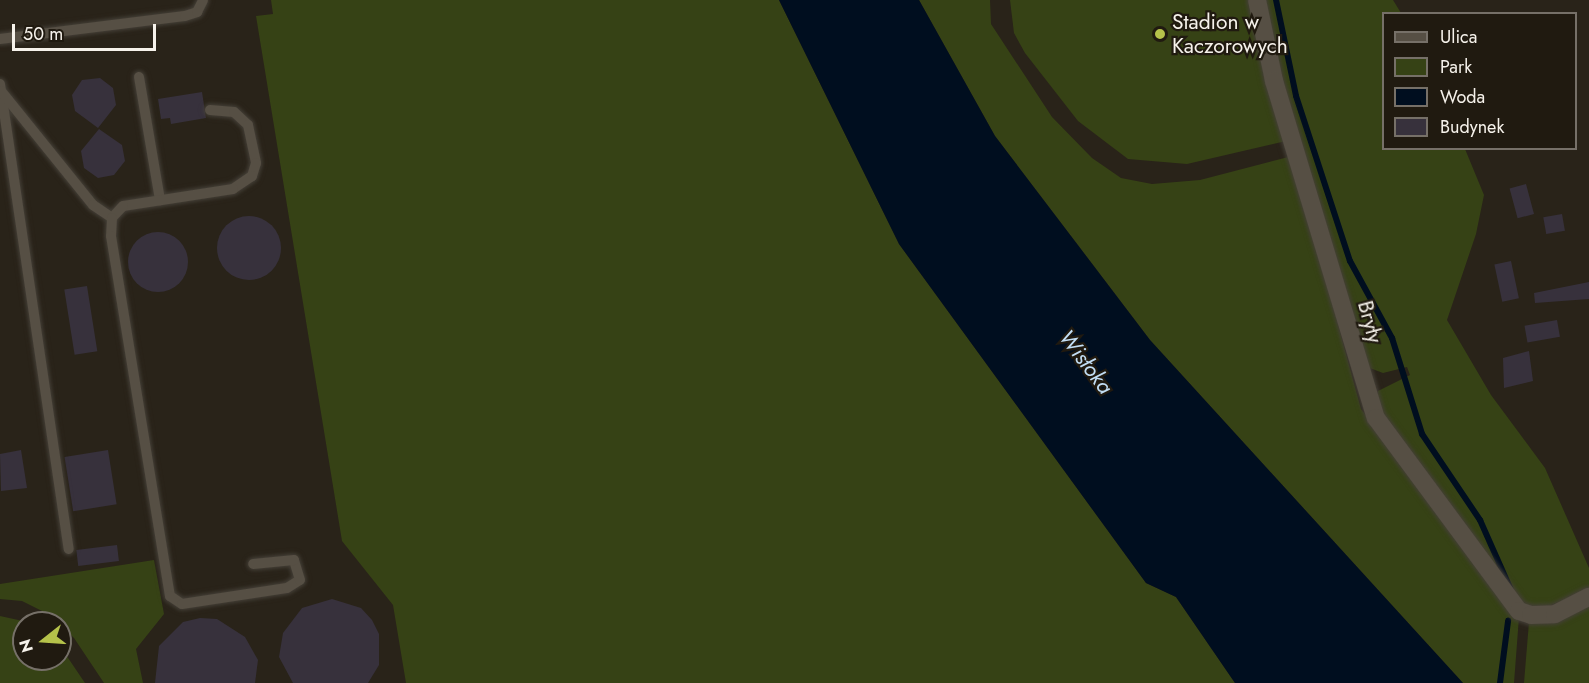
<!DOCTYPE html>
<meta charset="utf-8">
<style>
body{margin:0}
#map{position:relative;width:1589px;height:683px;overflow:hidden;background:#292319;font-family:Jost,sans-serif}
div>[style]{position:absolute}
.green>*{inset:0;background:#364215}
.water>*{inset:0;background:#000e1f}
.stream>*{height:6px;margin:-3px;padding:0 3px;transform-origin:3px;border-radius:3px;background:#000e1f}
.building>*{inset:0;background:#37313c;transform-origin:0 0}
.round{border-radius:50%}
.roads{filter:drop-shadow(0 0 2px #443f37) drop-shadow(0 0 2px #443f37)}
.lane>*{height:10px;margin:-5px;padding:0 5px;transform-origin:5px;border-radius:5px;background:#564f44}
.street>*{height:18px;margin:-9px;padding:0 9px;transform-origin:9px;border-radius:9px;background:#564f44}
.dots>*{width:16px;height:16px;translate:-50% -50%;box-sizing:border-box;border:3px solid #201a10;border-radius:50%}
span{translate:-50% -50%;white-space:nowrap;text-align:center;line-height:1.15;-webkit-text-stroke:4.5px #201a10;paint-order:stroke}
.poi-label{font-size:21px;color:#f6f2eb}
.left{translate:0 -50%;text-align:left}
.street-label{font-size:21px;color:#f6f2eb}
.water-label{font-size:22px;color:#c2def5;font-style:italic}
.legend{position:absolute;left:1382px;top:12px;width:195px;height:138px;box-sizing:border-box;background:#201a10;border:2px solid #767068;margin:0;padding:8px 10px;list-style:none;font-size:18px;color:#f6f2eb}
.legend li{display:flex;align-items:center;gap:12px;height:30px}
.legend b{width:30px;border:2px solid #767068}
.north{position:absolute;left:12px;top:611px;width:60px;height:60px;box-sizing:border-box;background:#201a10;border:2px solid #767068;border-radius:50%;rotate:253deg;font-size:16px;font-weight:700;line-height:24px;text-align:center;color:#f6f2eb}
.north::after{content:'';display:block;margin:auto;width:21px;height:27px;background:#b5c24a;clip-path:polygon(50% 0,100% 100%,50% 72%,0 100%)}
.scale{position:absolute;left:12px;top:24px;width:144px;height:27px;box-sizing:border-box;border:3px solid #f6f2eb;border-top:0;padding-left:8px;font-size:18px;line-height:21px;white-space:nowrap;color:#f6f2eb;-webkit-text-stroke:4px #201a10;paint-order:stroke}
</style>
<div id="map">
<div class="green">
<i style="clip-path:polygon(271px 0,779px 0,899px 244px,1146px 583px,1176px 597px,1235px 683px,406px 683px,393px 605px,342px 541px,256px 16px,273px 14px)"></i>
<i style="clip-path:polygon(919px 0,990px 0,991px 24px,1052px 117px,1092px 158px,1121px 178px,1152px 184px,1200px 180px,1292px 156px,1361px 409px,1519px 617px,1514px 683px,1463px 683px,1150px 340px,995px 136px)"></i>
<i style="clip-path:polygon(1010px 0,1252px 0,1286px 141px,1187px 164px,1128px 159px,1078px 121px,1025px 53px,1014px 33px)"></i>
<i style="clip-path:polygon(1264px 0,1393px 0,1401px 13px,1384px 14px,1384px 148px,1465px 149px,1484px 195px,1476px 234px,1447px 320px,1491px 395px,1545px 468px,1589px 568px,1589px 590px,1539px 610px,1523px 605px,1377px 408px,1378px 391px,1410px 375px,1407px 367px,1383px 373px,1367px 367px,1277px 66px)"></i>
<i style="clip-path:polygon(154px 560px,164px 614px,136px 649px,143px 683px,104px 683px,74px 638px,50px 615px,22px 601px,0 599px,0 584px)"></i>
<i style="clip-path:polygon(1589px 604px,1589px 683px,1524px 683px,1529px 622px)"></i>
<i style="clip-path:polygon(0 616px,32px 623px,24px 623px,24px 659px,60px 659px,60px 646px,85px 683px,0 683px)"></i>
</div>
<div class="water">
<i style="clip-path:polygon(779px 0,919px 0,995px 136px,1150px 340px,1463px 683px,1235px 683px,1176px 597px,1146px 583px,899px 244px)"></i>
</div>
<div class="stream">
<i style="left:1276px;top:0;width:98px;rotate:78.2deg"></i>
<i style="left:1296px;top:96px;width:174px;rotate:71.9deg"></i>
<i style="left:1350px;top:261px;width:88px;rotate:61.4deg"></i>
<i style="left:1392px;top:338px;width:101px;rotate:72.6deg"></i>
<i style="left:1422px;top:434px;width:104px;rotate:56deg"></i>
<i style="left:1480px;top:520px;width:77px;rotate:66.1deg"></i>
<i style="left:1500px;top:683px;width:63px;rotate:-82.6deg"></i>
</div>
<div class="building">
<i style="clip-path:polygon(100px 78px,113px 88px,116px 105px,98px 128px,75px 111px,72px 95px,82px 80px)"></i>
<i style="clip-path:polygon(202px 92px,206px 118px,171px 124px,170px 118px,161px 119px,158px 99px)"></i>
<i style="clip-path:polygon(99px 129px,122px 145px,125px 161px,114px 175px,98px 178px,84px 168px,81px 151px)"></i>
<i style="left:1526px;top:184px;width:31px;height:17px;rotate:75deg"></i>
<i style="left:1562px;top:214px;width:17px;height:19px;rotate:80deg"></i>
<i class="round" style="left:217px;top:216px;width:64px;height:64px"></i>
<i class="round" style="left:128px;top:232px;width:60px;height:60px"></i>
<i style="left:1511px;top:261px;width:38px;height:17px;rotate:78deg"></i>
<i style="clip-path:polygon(1589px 282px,1589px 299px,1535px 303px,1534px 293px)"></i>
<i style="left:87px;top:286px;width:66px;height:23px;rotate:81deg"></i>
<i style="left:1557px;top:320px;width:17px;height:33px;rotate:80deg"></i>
<i style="clip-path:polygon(1529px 351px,1533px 381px,1504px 388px,1503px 358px)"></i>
<i style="clip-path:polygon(21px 450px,27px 488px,1px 491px,0 454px)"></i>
<i style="left:108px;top:450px;width:55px;height:44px;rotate:81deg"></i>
<i style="left:117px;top:545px;width:16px;height:41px;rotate:83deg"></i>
<i style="clip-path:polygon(332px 599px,361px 608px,372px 620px,379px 634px,379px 665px,368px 683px,293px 683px,279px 657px,283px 633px,302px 608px)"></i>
<i style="clip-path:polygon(200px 618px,217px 619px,245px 637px,258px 660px,255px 683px,155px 683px,159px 646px,183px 622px)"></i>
</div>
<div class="roads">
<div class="lane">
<i style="left:0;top:39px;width:186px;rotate:-7.1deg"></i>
<i style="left:185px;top:16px;width:13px;rotate:-18deg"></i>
<i style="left:197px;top:12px;width:13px;rotate:-63deg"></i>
<i style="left:139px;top:77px;width:125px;rotate:80.3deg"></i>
<i style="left:0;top:84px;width:470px;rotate:81.6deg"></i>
<i style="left:1px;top:91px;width:146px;rotate:51.1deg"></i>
<i style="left:93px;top:205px;width:23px;rotate:34deg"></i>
<i style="left:210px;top:110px;width:24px;rotate:5deg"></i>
<i style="left:234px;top:112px;width:19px;rotate:43deg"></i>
<i style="left:248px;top:125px;width:39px;rotate:78deg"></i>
<i style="left:256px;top:163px;width:14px;rotate:107deg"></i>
<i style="left:252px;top:176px;width:23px;rotate:146deg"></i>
<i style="left:233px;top:189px;width:111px;rotate:171.2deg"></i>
<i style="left:123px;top:206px;width:16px;rotate:133deg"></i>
<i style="left:112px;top:218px;width:18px;rotate:93deg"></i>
<i style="left:111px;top:236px;width:365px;rotate:80.7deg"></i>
<i style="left:170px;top:596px;width:14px;rotate:34deg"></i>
<i style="left:182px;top:604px;width:106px;rotate:-8.7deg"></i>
<i style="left:287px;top:588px;width:15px;rotate:-32deg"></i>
<i style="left:300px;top:580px;width:21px;rotate:-107deg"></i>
<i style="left:294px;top:560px;width:41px;rotate:174.4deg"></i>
</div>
<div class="street">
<i style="left:1257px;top:0;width:83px;rotate:78.1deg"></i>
<i style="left:1274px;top:81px;width:352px;rotate:73.2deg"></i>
<i style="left:1376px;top:418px;width:240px;rotate:53.5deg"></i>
<i style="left:1519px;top:611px;width:13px;rotate:18deg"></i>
<i style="left:1531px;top:615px;width:24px;rotate:-2deg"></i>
<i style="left:1555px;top:614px;width:38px;rotate:-27deg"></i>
</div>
</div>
<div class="dots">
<i style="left:1160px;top:34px;background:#b5c24a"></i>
</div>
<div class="poi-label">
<span class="left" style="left:1172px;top:34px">Stadion w<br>Kaczorowych</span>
</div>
<div class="street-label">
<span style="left:1370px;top:322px;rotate:75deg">Bryły</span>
</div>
<div class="water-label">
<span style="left:1086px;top:362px;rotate:53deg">Wisłoka</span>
</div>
<ul class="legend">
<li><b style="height:8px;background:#564f44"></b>Ulica</li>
<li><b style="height:16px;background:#364215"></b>Park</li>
<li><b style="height:16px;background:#000e1f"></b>Woda</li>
<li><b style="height:16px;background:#37313c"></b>Budynek</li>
</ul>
<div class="north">N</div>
<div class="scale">50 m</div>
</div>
